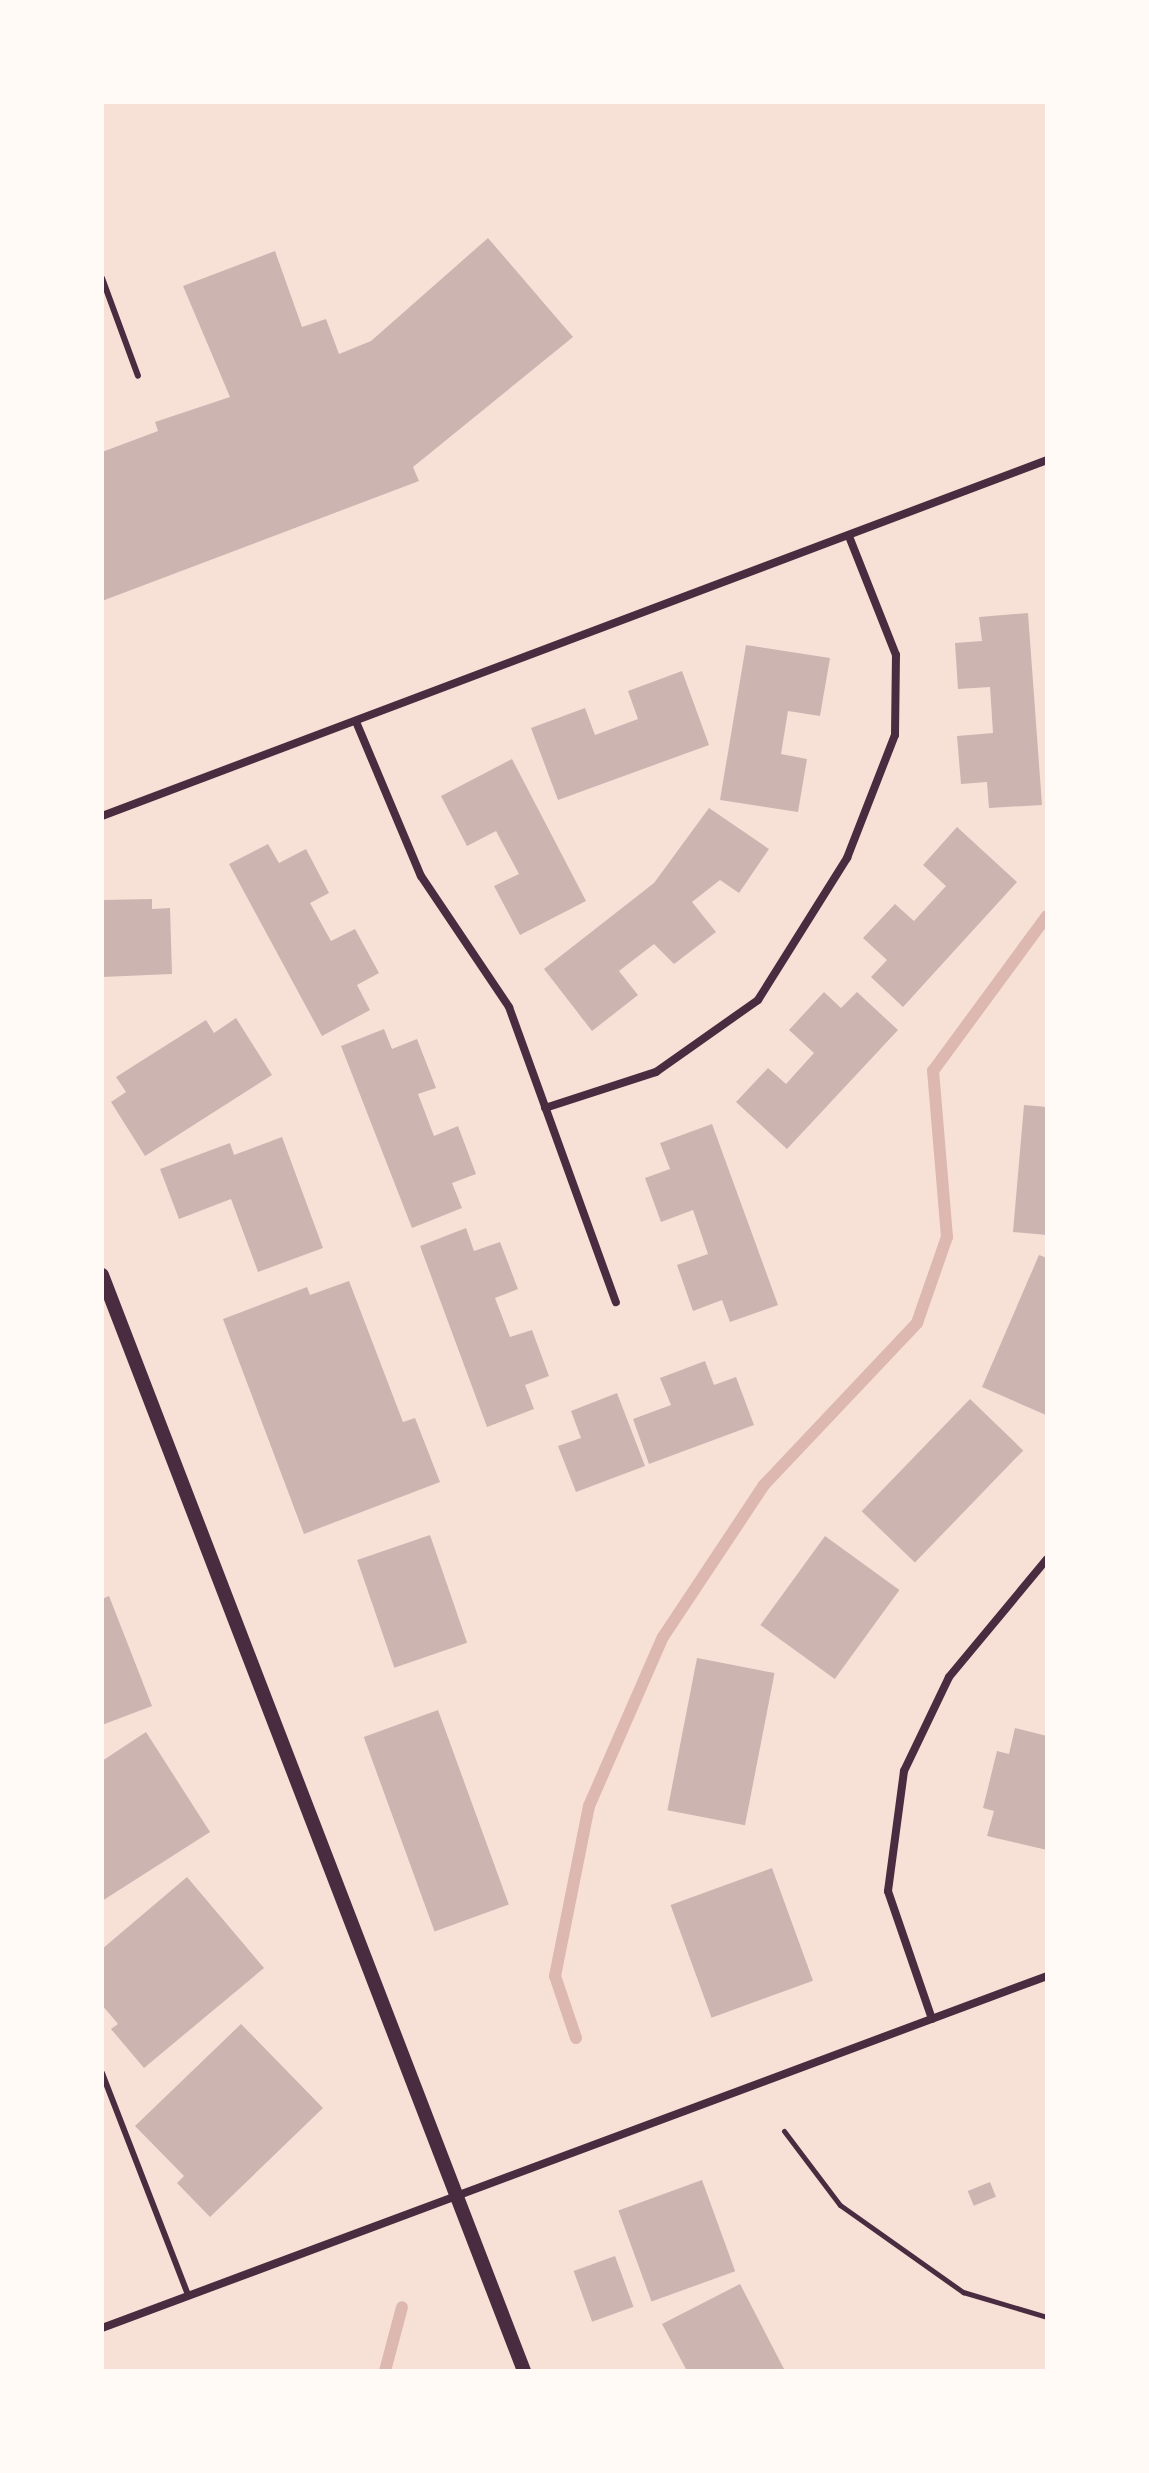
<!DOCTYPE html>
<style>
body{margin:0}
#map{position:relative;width:1149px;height:2473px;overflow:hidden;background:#f7e1d7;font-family:"Work Sans",sans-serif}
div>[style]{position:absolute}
.stream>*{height:12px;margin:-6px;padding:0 6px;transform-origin:6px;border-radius:6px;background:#dcb8b0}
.building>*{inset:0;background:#ccb4b1;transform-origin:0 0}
.path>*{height:5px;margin:-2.5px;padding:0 2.5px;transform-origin:2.5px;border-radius:2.5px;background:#4a2c40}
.service>*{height:6px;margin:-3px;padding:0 3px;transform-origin:3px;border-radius:3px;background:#4a2c40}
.minor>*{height:8px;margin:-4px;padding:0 4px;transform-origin:4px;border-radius:4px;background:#4a2c40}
.tertiary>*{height:14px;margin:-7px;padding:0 7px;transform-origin:7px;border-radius:7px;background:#4a2c40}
span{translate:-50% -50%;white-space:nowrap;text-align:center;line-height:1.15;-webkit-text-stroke:8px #fffaf5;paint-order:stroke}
.frame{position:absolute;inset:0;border:104px solid #fffaf5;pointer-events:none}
</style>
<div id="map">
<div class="stream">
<i style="left:576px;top:2038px;width:65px;rotate:-108.7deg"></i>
<i style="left:555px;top:1976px;width:173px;rotate:-78.7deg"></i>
<i style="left:589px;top:1806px;width:184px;rotate:-66.4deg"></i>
<i style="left:663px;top:1637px;width:182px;rotate:-56.4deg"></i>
<i style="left:764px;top:1485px;width:223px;rotate:-46.6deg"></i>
<i style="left:917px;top:1323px;width:91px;rotate:-70.8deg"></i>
<i style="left:947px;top:1237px;width:167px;rotate:-94.8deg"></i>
<i style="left:933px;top:1071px;width:192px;rotate:-53.7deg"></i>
<i style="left:385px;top:2371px;width:66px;rotate:-75.1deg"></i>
</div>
<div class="building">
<i style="clip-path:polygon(488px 238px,573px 337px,413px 467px,419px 481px,102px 601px,102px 452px,158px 431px,155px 422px,230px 397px,183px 286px,275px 251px,302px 327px,326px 319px,339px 354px,371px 341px)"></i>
<i style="clip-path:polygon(1028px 613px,1042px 805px,989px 808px,987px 782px,961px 784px,957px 736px,993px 733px,990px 687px,958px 689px,955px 643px,982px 641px,979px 617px)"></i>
<i style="clip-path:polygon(746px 645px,830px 658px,820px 716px,788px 711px,781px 754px,807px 759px,798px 812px,720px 800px)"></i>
<i style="clip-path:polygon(682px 671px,709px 745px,558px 800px,531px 728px,585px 708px,595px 735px,638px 719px,628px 691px)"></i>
<i style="clip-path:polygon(512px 759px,586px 901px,520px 935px,494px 886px,519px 874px,496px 831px,467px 846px,441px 796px)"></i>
<i style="clip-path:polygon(709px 808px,769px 849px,739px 893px,720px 880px,692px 902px,716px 932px,674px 964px,654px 944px,619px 971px,638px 995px,592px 1031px,544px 969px,654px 883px)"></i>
<i style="clip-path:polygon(957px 827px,1017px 882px,903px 1007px,871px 977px,887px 960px,863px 938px,895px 904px,914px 921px,946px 886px,923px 865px)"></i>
<i style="clip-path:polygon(268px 844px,279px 863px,306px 849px,329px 893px,310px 903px,331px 941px,355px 929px,379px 973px,357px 985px,370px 1010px,322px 1036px,229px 864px)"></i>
<i style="clip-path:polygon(152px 899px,152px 909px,170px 908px,172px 974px,102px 977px,102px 900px)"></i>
<i style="clip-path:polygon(824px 992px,841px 1008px,857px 992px,898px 1030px,787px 1149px,736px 1102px,768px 1068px,786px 1084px,814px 1053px,789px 1030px)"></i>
<i style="clip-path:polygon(236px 1018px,272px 1075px,145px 1156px,111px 1102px,126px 1092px,116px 1077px,206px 1020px,214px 1033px)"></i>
<i style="clip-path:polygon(384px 1029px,392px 1049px,417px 1039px,436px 1088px,418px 1094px,434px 1136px,458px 1126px,476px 1174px,452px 1183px,462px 1208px,412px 1228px,341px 1046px)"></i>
<i style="clip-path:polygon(1024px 1105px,1047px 1107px,1047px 1235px,1013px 1232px)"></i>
<i style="clip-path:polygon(712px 1124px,778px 1305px,730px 1322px,722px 1300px,693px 1311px,677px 1265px,708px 1254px,693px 1210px,661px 1222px,645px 1178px,670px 1169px,660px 1143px)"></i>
<i style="clip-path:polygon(282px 1137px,323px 1248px,258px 1272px,231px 1199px,179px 1219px,160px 1169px,230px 1143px,234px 1155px)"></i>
<i style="clip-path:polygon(466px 1228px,474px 1251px,500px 1242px,518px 1289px,495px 1298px,510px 1337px,532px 1330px,549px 1376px,525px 1385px,534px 1409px,487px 1427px,420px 1246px)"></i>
<i style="clip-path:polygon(1039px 1255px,1047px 1258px,1046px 1415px,982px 1387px)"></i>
<i style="clip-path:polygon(349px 1281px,403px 1422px,415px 1418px,440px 1482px,304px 1534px,223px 1319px,307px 1287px,310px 1295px)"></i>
<i style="clip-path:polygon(705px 1361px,714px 1385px,736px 1377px,754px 1425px,649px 1464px,633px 1419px,671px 1405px,660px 1378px)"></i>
<i style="clip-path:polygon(617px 1393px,645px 1466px,576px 1492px,558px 1446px,581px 1438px,571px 1411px)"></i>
<i style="left:970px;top:1399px;width:74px;height:156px;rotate:44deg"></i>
<i style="left:430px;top:1535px;width:114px;height:77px;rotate:71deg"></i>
<i style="left:825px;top:1536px;width:92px;height:110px;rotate:36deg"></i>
<i style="clip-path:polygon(109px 1596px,152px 1706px,102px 1725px,102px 1599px)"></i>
<i style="left:697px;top:1658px;width:79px;height:155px;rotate:11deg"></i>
<i style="left:438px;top:1710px;width:207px;height:79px;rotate:70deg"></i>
<i style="clip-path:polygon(1015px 1728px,1047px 1736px,1047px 1850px,987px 1836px,994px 1811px,983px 1808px,997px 1751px,1009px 1754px)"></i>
<i style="clip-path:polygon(146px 1732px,210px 1832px,102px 1901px,102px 1761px)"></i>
<i style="left:772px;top:1868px;width:120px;height:108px;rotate:70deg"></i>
<i style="clip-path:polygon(187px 1877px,264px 1968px,144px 2068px,111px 2029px,118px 2024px,102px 2005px,102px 1949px)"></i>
<i style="clip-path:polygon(241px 2024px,323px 2108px,210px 2217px,177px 2183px,184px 2176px,135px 2126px)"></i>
<i style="left:702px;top:2180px;width:97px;height:89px;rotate:70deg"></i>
<i style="left:990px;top:2182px;width:16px;height:24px;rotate:68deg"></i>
<i style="left:615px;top:2256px;width:54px;height:44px;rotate:70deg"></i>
<i style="clip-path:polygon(740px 2284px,784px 2369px,687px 2371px,662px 2324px)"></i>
</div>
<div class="path">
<i style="left:784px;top:2131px;width:93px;rotate:52.9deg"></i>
<i style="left:840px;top:2205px;width:151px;rotate:35.3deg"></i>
<i style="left:963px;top:2292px;width:88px;rotate:16.6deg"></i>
</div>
<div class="service">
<i style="left:102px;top:278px;width:104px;rotate:69.8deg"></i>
<i style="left:102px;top:2073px;width:238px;rotate:68.8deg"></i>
</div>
<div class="minor">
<i style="left:357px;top:724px;width:165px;rotate:67.2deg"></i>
<i style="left:421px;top:876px;width:158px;rotate:56.1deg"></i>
<i style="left:509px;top:1007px;width:314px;rotate:70.1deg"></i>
<i style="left:102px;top:816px;width:1010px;rotate:-20.64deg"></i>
<i style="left:545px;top:1108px;width:117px;rotate:-18deg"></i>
<i style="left:656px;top:1072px;width:125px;rotate:-35.2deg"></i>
<i style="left:758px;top:1000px;width:168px;rotate:-57.9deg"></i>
<i style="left:847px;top:858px;width:132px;rotate:-68.7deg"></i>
<i style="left:895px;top:735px;width:80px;rotate:-89.3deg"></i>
<i style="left:896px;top:655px;width:128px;rotate:-111.6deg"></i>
<i style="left:932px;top:2019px;width:135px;rotate:-109deg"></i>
<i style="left:888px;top:1891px;width:121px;rotate:-82.4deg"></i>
<i style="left:904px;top:1771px;width:104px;rotate:-64.4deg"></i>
<i style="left:949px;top:1677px;width:153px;rotate:-50.3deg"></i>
<i style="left:102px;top:2328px;width:1008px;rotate:-20.43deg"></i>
</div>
<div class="tertiary">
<i style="left:102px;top:1275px;width:1174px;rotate:68.94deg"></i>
</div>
<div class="frame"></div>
</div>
